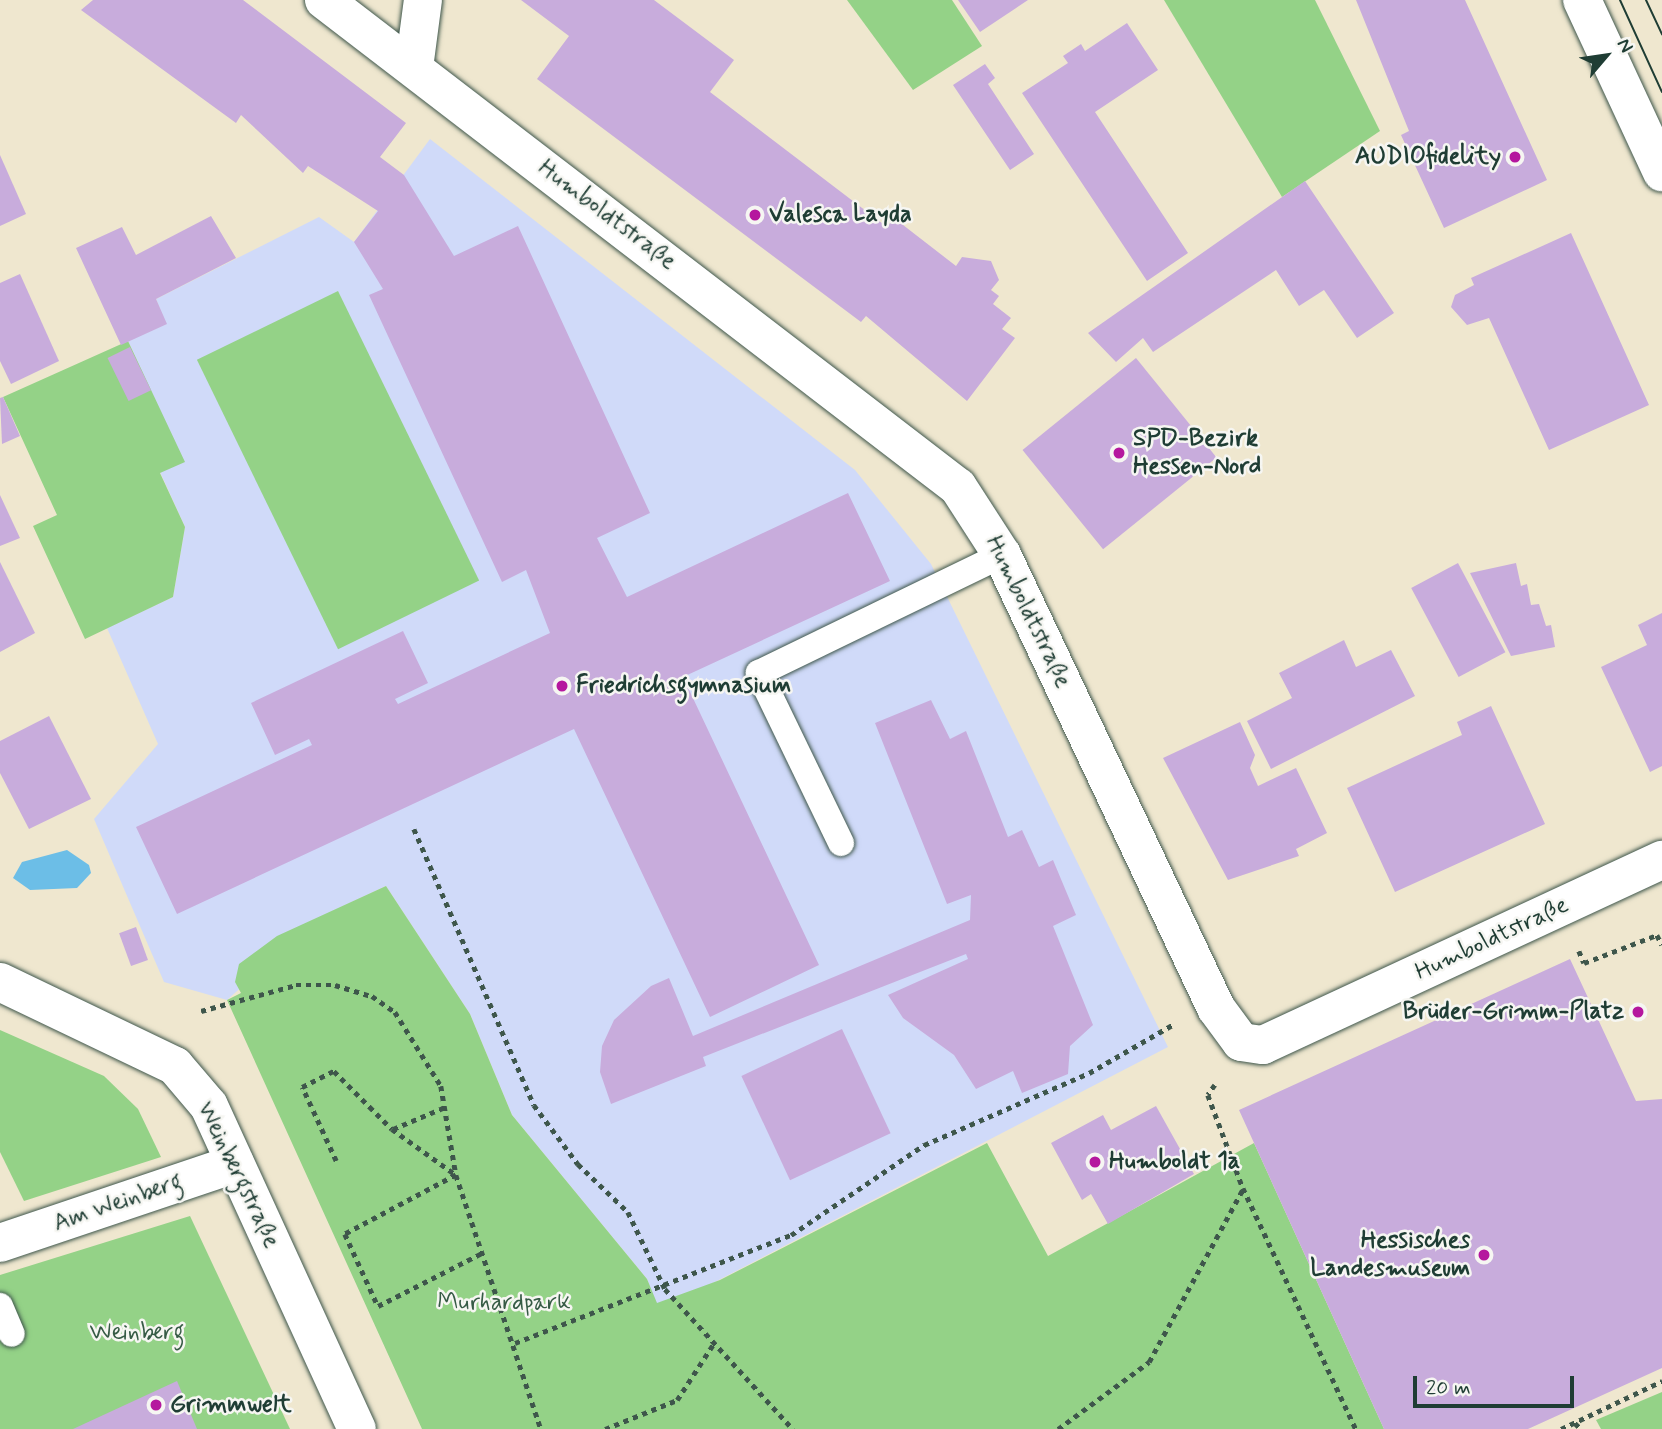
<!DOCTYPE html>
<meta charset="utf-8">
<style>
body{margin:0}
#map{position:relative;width:1662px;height:1429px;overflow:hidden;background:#efe7cf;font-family:Mynerve,sans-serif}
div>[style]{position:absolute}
.built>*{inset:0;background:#d0daf9}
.green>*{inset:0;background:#94d287;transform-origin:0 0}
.water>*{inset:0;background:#6cbee7}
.building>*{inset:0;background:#c8acdc;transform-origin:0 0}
.path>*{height:4.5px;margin-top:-2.25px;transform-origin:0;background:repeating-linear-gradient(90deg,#3e564b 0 5px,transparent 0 10px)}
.roads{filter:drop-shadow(0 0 2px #3e564b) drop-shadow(0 0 2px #3e564b)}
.lane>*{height:26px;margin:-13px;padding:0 13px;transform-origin:13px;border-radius:13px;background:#fff}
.street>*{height:38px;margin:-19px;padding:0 19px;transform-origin:19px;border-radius:19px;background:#fff}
.secondary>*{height:38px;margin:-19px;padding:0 19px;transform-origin:19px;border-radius:19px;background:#fff}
.tram>*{height:2px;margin:-1px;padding:0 1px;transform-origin:1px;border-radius:1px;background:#1f3d34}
.dots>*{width:19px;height:19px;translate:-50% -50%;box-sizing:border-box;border:4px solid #f6f6f2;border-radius:50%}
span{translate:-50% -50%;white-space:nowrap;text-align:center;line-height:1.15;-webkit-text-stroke:5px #f6f6f2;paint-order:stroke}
.poi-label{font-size:24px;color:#1f3d34;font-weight:700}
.right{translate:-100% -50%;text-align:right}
.left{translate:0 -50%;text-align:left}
.street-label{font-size:24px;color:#1f3d34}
.park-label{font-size:24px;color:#365b45}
.north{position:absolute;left:1571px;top:21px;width:70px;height:70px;-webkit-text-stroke:5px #f6f6f2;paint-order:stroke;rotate:61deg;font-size:19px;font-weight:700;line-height:28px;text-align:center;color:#1f3d34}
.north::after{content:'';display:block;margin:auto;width:24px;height:32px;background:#1f3d34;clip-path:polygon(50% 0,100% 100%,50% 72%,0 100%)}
.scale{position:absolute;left:1413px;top:1376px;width:161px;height:32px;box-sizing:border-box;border:4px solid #1f3d34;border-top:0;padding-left:9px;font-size:21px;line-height:24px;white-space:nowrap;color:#1f3d34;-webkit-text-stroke:5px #f6f6f2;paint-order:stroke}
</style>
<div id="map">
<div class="built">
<i style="clip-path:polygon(430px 139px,855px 470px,931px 564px,1168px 1047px,659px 1311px,647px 1279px,512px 1115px,470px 1014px,386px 886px,322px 916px,227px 1000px,164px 982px,94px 819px,158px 744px,107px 628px,173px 597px,185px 527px,160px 472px,184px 462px,128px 341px,166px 324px,156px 299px,319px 217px,354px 242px)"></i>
</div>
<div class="green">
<i style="clip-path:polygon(847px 0,952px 0,982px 46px,913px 90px)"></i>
<i style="clip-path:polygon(1164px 0,1315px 0,1380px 131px,1282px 197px)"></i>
<i style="left:338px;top:291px;width:322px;height:157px;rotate:64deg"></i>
<i style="clip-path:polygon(128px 341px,185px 462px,160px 473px,185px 527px,173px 597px,85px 639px,33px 526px,57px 515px,3px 397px)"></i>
<i style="clip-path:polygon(386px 886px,470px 1014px,512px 1115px,647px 1279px,657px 1303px,720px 1280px,987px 1143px,1048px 1256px,1254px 1143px,1384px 1429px,422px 1429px,227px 1000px,241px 993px,235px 982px,239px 964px,277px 936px)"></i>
<i style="clip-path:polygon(0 1030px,104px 1076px,138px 1109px,161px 1157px,24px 1201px,0 1152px)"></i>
<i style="clip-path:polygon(190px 1216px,290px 1429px,0 1429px,0 1275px)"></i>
<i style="clip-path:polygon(1662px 1392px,1662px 1429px,1601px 1429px,1596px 1420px)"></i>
</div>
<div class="water">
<i style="clip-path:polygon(67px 850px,89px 865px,91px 873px,77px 888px,30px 890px,13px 878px,22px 862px)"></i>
</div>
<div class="building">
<i style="clip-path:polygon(93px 0,243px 0,406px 123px,380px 157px,404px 175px,454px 256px,518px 226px,650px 513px,597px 538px,627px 597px,848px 493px,890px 581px,683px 677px,819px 965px,710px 1017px,574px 729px,177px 914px,136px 827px,312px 745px,309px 739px,275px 755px,251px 703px,403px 631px,428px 683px,395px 699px,398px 704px,550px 633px,526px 570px,502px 582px,369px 295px,383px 289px,354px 242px,378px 211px,308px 166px,303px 173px,241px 115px,236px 123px,81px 10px)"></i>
<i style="clip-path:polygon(521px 0,654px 0,734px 60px,710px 92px,887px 227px,894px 218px,956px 266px,962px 257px,991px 261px,999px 280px,991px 290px,999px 296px,993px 304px,1011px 318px,1002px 329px,1015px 338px,967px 401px,866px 316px,861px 322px,537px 79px,569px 36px)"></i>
<i style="clip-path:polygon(958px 0,1028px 0,980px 32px)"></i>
<i style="clip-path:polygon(1356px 0,1465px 0,1547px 180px,1444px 228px,1401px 135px,1409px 131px)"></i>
<i style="clip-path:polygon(1127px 23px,1158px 70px,1095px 112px,1188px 253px,1147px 281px,1022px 93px,1068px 63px,1063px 56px,1081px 44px,1085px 51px)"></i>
<i style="clip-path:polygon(985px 64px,995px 78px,988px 84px,1034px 154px,1010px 170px,953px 85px)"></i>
<i style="clip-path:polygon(0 155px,26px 214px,0 226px)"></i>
<i style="clip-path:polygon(1305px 181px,1394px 313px,1357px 338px,1324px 290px,1299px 306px,1276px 270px,1153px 352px,1143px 338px,1116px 362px,1088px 333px)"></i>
<i style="clip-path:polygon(211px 216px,236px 258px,156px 299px,167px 324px,121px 345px,76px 248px,122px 227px,136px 255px)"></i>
<i style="clip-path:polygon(1571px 233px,1649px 405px,1549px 450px,1489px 318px,1467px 325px,1451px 307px,1455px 295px,1474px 285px,1471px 278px)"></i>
<i style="clip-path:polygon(20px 274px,59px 361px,11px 384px,0 361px,0 283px)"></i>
<i style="left:130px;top:347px;width:48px;height:25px;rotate:64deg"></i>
<i style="left:1136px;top:358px;width:128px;height:146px;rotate:51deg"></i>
<i style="clip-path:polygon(3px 397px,20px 436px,2px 444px,0 398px)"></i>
<i style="clip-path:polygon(0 495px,20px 538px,0 546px)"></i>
<i style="clip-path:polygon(0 562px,35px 633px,0 652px)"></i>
<i style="left:1458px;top:563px;width:101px;height:53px;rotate:62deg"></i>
<i style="clip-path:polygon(1516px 563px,1521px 586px,1527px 584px,1531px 605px,1539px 604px,1546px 626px,1551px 625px,1555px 647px,1511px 656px,1470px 573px)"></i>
<i style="clip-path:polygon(1662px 613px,1662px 766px,1650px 772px,1601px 667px,1647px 645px,1638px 625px)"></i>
<i style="clip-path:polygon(1344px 640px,1356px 667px,1391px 650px,1415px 696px,1271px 769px,1247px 721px,1292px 698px,1279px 673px)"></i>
<i style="clip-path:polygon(931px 700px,950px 739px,966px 731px,1008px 837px,1022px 830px,1039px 867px,1053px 860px,1076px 915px,1053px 926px,1093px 1025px,1070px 1046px,1068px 1074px,1022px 1093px,1013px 1071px,976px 1089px,954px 1055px,903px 1018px,888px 995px,968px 959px,966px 954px,703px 1057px,706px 1066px,611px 1104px,600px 1072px,602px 1046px,614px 1020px,651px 986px,669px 978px,693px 1036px,970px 920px,971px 895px,947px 904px,875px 723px)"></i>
<i style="clip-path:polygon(1491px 706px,1545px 824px,1395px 892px,1347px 788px,1462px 735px,1457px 722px)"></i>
<i style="clip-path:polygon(49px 716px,91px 799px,29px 829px,0 773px,0 741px)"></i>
<i style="clip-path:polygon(1240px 722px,1255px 755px,1250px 768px,1258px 786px,1296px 768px,1327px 833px,1296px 849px,1299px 856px,1228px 880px,1163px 758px)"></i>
<i style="left:136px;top:927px;width:35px;height:18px;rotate:70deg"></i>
<i style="clip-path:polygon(1570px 959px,1636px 1101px,1662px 1099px,1662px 1368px,1528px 1429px,1384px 1429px,1239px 1110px)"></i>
<i style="left:842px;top:1029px;width:115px;height:111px;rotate:65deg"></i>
<i style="clip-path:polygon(1156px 1106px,1194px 1174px,1108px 1224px,1091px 1194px,1082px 1200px,1051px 1143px,1103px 1115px,1111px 1130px)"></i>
<i style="clip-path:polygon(177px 1381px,197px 1429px,73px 1429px)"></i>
</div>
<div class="path">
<i style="left:414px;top:829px;width:301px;rotate:66.5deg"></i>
<i style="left:534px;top:1105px;width:74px;rotate:53.3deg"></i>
<i style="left:578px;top:1164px;width:69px;rotate:43.8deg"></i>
<i style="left:628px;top:1212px;width:85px;rotate:64.3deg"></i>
<i style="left:665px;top:1289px;width:190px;rotate:47.6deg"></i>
<i style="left:1579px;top:951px;width:13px;rotate:67deg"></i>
<i style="left:1584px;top:963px;width:78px;rotate:-21deg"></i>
<i style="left:1657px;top:935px;width:11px;rotate:63deg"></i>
<i style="left:201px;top:1011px;width:98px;rotate:-15.3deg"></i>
<i style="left:296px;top:985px;width:39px"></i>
<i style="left:335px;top:985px;width:39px;rotate:17deg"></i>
<i style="left:372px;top:996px;width:28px;rotate:35deg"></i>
<i style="left:395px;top:1012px;width:87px;rotate:58.1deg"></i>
<i style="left:441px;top:1086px;width:90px;rotate:80.4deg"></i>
<i style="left:456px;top:1175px;width:126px;rotate:152deg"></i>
<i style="left:345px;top:1234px;width:79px;rotate:65.4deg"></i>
<i style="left:378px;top:1306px;width:117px;rotate:-27deg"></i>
<i style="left:1215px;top:1085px;width:12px;rotate:125deg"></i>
<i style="left:1208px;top:1095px;width:99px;rotate:69.4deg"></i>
<i style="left:1243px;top:1188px;width:266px;rotate:64.9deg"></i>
<i style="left:393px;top:1129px;width:56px;rotate:-22.9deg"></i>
<i style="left:336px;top:1161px;width:81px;rotate:-114.7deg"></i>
<i style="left:302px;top:1087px;width:36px;rotate:-27deg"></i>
<i style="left:334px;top:1071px;width:82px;rotate:45deg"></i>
<i style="left:392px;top:1129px;width:79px;rotate:35.7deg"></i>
<i style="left:456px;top:1175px;width:268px;rotate:71.5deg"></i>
<i style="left:515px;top:1343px;width:296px;rotate:-21.4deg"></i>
<i style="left:791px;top:1235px;width:161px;rotate:-34.1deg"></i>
<i style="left:924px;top:1145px;width:180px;rotate:-23.6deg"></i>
<i style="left:1089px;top:1073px;width:96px;rotate:-30deg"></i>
<i style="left:1575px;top:1423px;width:8px;rotate:45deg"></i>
<i style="left:605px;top:1429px;width:78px;rotate:-21.9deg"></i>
<i style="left:677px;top:1400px;width:68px;rotate:-57deg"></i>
<i style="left:1058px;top:1429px;width:113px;rotate:-36.4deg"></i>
<i style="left:1149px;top:1362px;width:197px;rotate:-61.5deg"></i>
<i style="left:1561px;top:1429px;width:112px;rotate:-25.4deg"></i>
</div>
<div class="roads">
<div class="lane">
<i style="left:841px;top:843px;width:189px;rotate:-115.8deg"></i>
<i style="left:759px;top:673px;width:270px;rotate:-25.9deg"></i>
<i style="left:0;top:1306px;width:30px;rotate:67deg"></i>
</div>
<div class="street">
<i style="left:324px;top:0;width:799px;rotate:37.53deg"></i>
<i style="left:958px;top:487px;width:81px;rotate:57.1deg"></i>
<i style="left:1002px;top:555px;width:501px;rotate:64.71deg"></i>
<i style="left:1216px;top:1008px;width:42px;rotate:53.7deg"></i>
<i style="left:1241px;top:1042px;width:22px;rotate:8deg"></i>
<i style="left:1263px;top:1045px;width:440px;rotate:-24.9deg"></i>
<i style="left:414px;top:68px;width:69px;rotate:-82.5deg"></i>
<i style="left:0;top:982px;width:194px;rotate:25.6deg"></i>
<i style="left:175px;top:1066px;width:52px;rotate:49.6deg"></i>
<i style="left:209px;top:1106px;width:355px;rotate:65.4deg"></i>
<i style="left:0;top:1243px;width:248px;rotate:-18.6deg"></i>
</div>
<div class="secondary">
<i style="left:1582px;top:0;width:190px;rotate:65.1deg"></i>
</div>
</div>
<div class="tram">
<i style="left:1620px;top:0;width:101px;rotate:65.5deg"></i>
<i style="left:1646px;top:0;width:38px;rotate:65deg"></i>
</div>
<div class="dots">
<i style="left:1515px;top:157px;background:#b5179e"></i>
<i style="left:755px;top:215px;background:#b5179e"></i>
<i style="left:1119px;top:453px;background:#b5179e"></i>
<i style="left:562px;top:686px;background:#b5179e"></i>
<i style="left:1638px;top:1012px;background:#b5179e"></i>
<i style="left:1095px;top:1162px;background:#b5179e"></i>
<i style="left:1484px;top:1255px;background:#b5179e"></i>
<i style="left:156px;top:1405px;background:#b5179e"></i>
</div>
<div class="poi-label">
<span class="right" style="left:1501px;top:157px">AUDIOfidelity</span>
<span class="left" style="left:769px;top:215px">Valesca Layda</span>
<span class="left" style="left:1133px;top:453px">SPD-Bezirk<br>Hessen-Nord</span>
<span class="left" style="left:576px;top:686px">Friedrichsgymnasium</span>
<span class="right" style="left:1624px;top:1012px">Brüder-Grimm-Platz</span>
<span class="left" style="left:1109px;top:1162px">Humboldt 1a</span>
<span class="right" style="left:1470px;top:1255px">Hessisches<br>Landesmuseum</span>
<span class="left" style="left:170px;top:1405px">Grimmwelt</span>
</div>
<div class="street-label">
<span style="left:607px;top:215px;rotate:37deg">Humboldtstraße</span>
<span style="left:1028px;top:612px;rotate:64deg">Humboldtstraße</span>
<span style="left:1492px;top:939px;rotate:-25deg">Humboldtstraße</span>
<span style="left:238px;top:1175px;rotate:64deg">Weinbergstraße</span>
<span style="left:118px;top:1203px;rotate:-19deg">Am Weinberg</span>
</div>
<div class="park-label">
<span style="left:504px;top:1303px">Murhardpark</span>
<span style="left:137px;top:1333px">Weinberg</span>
</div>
<div class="north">N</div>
<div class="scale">20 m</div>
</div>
